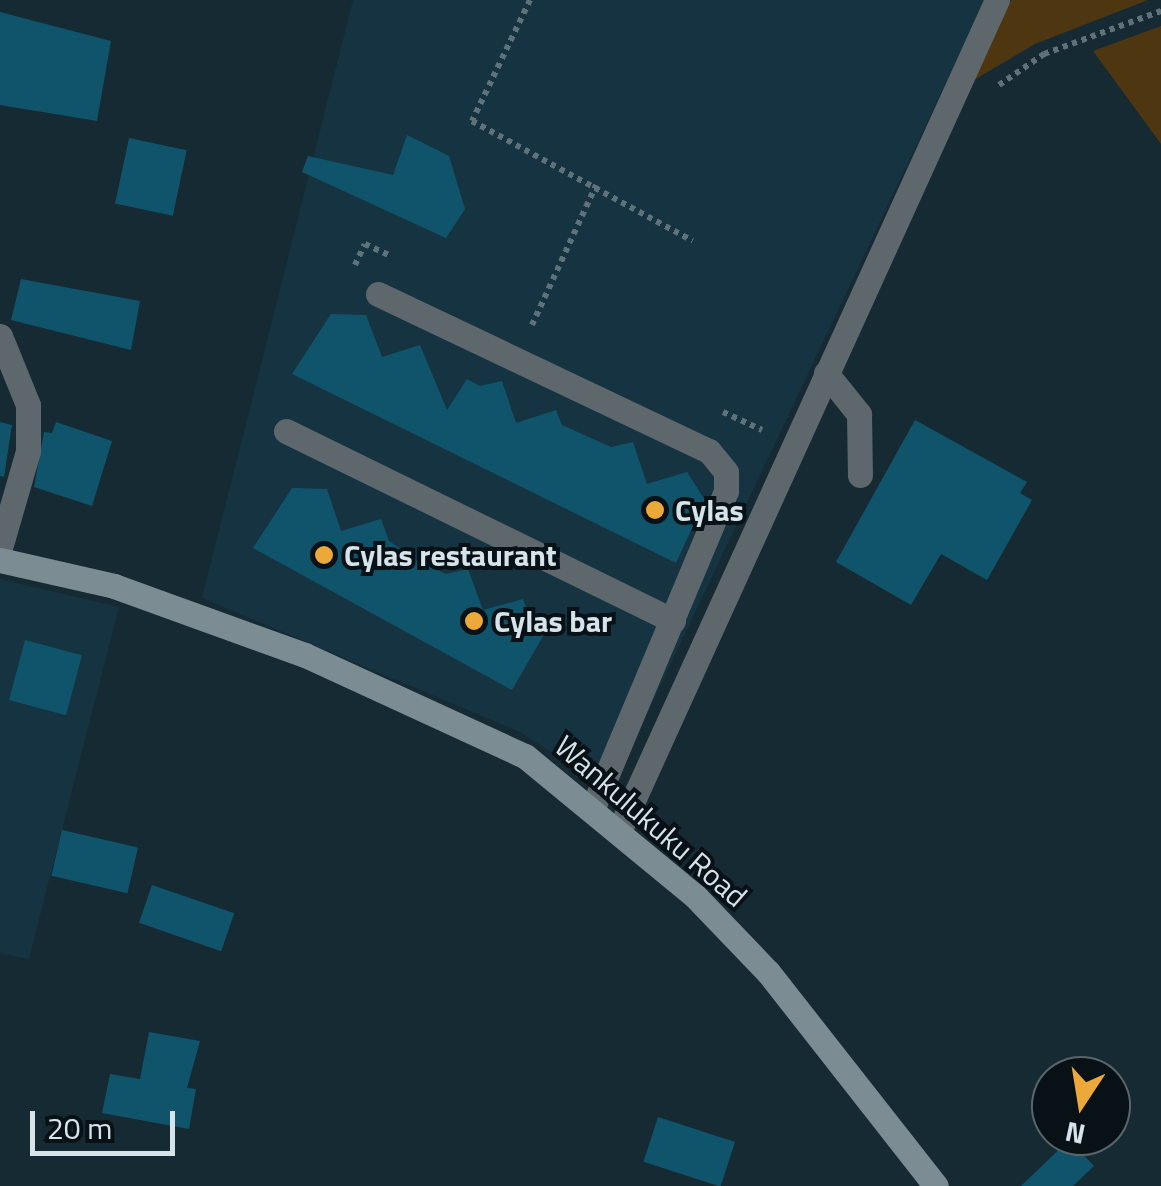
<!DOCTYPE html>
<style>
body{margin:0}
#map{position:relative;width:1161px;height:1186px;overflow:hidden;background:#152a33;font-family:"Titillium Web",sans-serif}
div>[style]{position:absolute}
.built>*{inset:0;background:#153340}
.green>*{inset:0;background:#4d3610}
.building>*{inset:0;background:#10546c;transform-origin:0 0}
.path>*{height:6px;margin-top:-3px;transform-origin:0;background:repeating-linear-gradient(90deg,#5f7179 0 5px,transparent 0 10px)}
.service>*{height:25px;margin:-12.5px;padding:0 12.5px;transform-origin:12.5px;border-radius:12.5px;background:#5d676c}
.minor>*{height:25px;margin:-12.5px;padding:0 12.5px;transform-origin:12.5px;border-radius:12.5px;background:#5d676c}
.secondary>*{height:25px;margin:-12.5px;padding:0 12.5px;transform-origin:12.5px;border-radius:12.5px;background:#7b8c93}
.dots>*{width:28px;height:28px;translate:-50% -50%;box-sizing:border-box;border:5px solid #081116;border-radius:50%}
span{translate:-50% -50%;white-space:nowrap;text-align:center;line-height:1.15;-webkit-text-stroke:8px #081116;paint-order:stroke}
.poi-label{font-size:30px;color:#d6e3e9;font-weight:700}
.left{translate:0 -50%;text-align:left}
.street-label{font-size:30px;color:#d6e3e9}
.north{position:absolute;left:1031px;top:1056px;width:100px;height:100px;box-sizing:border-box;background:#081116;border:2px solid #5a656a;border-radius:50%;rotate:192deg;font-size:28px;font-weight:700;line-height:40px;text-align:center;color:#d6e3e9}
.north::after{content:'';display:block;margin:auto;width:35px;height:45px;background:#eca93a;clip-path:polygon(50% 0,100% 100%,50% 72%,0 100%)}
.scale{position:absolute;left:30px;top:1111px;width:145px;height:45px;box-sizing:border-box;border:5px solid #d6e3e9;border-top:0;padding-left:12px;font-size:30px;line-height:35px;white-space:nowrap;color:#d6e3e9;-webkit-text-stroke:8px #081116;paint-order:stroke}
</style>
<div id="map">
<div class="built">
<i style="clip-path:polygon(353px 0,985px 0,611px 790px,518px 731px,202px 598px)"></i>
<i style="clip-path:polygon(0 579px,119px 607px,29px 959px,0 953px)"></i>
</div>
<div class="green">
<i style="clip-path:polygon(1011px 0,1148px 0,1035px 44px,974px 80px)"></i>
<i style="clip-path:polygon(1161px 26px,1161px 144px,1093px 51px)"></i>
</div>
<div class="building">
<i style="clip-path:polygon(0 12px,111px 41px,97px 121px,0 105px)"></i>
<i style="clip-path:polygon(407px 135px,449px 156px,465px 209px,446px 238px,302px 172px,308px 156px,393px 175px)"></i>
<i style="left:129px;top:138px;width:59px;height:67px;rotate:12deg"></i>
<i style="clip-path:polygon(21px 279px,140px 301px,131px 350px,11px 320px)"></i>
<i style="clip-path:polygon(331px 314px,366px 315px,382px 357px,420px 345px,447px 410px,467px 379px,480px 386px,502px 381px,516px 423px,556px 410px,562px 425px,611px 447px,633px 442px,647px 484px,687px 472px,705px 500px,676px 563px,292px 374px)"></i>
<i style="clip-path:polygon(915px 420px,1027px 482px,1020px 493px,1032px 500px,987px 580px,941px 554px,911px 605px,836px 562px)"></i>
<i style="clip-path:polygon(0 422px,12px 425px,4px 477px,0 476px)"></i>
<i style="clip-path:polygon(56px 422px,112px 441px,92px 506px,34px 487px,44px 432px,52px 433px)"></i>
<i style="clip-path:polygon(292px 488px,327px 489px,341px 531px,381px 519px,389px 541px,418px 561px,446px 574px,468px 569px,483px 610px,523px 599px,531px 621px,546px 631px,512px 690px,253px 548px)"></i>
<i style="left:25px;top:640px;width:59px;height:62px;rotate:15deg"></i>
<i style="left:62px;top:830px;width:78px;height:47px;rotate:13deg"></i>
<i style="left:152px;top:885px;width:87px;height:40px;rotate:19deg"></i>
<i style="clip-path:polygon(149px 1032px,200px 1041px,187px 1088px,196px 1089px,189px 1129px,102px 1113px,110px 1074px,140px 1079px)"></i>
<i style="left:658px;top:1117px;width:81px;height:47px;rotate:18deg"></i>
<i style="clip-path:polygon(1069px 1140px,1094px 1166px,1073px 1186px,1021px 1186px)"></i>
</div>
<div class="path">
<i style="left:530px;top:0;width:134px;rotate:115.6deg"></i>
<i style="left:472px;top:121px;width:251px;rotate:28.5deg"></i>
<i style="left:999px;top:85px;width:55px;rotate:-34.6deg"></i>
<i style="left:1044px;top:54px;width:125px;rotate:-20.2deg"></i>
<i style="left:355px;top:265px;width:23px;rotate:-65deg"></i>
<i style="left:365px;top:244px;width:29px;rotate:25deg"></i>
<i style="left:532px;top:325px;width:154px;rotate:-65.4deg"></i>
<i style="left:723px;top:412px;width:43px;rotate:24.8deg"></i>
</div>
<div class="service">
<i style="left:378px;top:294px;width:366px;rotate:25.4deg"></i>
<i style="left:709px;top:451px;width:27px;rotate:51deg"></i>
<i style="left:726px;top:472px;width:19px;rotate:90deg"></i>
<i style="left:726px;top:491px;width:344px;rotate:112.8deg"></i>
<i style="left:826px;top:373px;width:53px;rotate:51.2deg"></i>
<i style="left:859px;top:414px;width:61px;rotate:89.1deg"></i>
<i style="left:286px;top:431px;width:431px;rotate:26.1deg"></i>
</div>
<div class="minor">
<i style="left:0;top:336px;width:74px;rotate:67.9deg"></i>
<i style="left:28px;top:405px;width:46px;rotate:90deg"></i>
<i style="left:28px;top:451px;width:101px;rotate:106.1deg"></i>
<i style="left:620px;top:829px;width:911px;rotate:-65.55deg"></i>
</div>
<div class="secondary">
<i style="left:0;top:560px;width:117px;rotate:12.8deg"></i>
<i style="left:114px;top:586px;width:203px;rotate:19.9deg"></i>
<i style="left:305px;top:655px;width:242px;rotate:24.7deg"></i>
<i style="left:525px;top:756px;width:220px;rotate:39.5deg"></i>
<i style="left:695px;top:896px;width:105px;rotate:46.2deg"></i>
<i style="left:768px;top:972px;width:272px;rotate:51.9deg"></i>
</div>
<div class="dots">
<i style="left:655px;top:510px;background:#eca93a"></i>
<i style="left:324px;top:555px;background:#eca93a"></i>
<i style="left:474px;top:621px;background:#eca93a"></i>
</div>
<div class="poi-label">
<span class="left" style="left:675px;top:510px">Cylas</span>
<span class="left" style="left:344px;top:555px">Cylas restaurant</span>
<span class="left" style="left:494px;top:621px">Cylas bar</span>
</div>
<div class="street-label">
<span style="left:651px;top:821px;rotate:41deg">Wankulukuku Road</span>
</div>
<div class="north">N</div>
<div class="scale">20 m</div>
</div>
